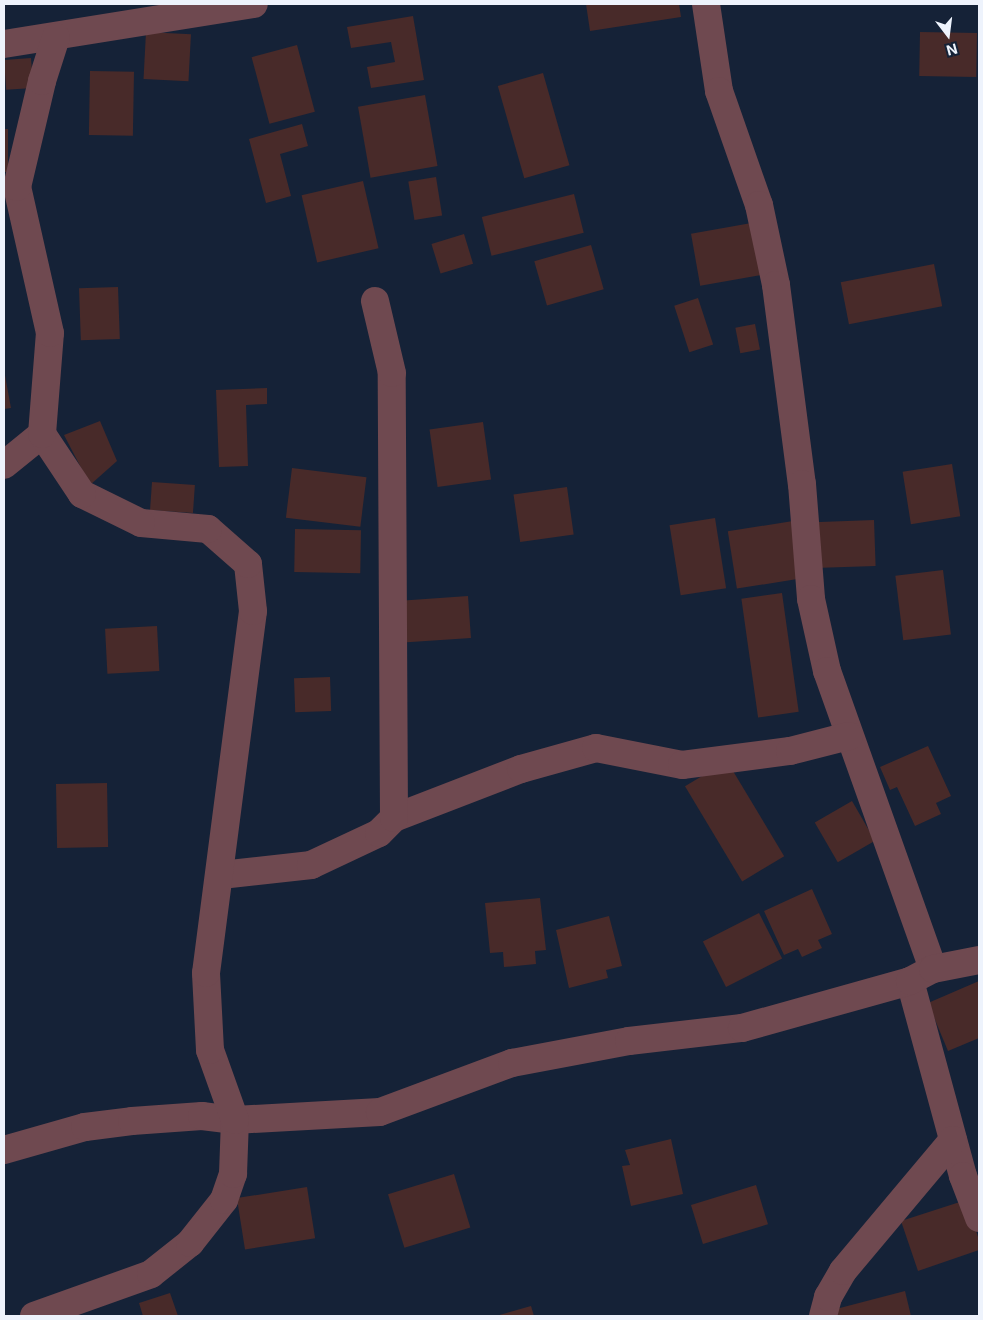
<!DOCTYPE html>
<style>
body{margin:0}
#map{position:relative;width:983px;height:1320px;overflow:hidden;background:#152237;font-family:Inter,sans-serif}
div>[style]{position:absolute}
.building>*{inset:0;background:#482a29;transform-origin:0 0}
.minor>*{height:28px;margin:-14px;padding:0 14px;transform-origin:14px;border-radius:14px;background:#6f4950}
span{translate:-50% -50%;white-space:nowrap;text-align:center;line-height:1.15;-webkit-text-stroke:5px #152237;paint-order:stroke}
.frame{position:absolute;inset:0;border:5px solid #eef3fc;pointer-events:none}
.north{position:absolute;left:923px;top:10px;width:50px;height:50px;-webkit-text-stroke:4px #152237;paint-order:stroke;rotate:165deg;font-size:14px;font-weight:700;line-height:20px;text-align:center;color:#eef3fc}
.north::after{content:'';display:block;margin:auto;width:18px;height:22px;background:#eef3fc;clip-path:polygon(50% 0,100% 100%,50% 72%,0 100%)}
</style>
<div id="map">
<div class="building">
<i style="clip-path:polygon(586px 4px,679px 4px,681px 17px,590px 31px)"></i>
<i style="clip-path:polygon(413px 16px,424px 80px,371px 88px,367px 67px,395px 62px,391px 42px,351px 48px,347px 27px)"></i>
<i style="left:146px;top:32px;width:45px;height:47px;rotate:3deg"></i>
<i style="left:920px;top:32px;width:57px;height:44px;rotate:1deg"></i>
<i style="left:297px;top:45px;width:69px;height:47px;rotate:75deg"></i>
<i style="left:31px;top:58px;width:30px;height:27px;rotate:86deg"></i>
<i style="left:90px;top:71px;width:44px;height:64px;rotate:1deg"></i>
<i style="left:543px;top:73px;width:96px;height:47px;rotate:74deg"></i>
<i style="left:425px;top:95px;width:72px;height:68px;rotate:80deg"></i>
<i style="clip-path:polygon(302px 124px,308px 146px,280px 154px,291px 196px,266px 203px,249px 139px)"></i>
<i style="left:4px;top:129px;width:4px;height:43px"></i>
<i style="left:436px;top:177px;width:39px;height:28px;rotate:81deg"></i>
<i style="left:363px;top:181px;width:69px;height:63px;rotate:77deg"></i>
<i style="left:574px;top:194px;width:40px;height:95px;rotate:76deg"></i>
<i style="left:757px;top:222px;width:53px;height:67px;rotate:80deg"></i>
<i style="left:464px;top:234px;width:31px;height:34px;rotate:73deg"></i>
<i style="left:591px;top:245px;width:46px;height:59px;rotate:74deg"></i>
<i style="left:934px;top:264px;width:43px;height:95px;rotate:79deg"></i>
<i style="left:118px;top:287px;width:52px;height:39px;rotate:88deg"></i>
<i style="left:698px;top:298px;width:49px;height:25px;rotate:72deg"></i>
<i style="left:755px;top:324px;width:26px;height:20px;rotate:79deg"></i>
<i style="clip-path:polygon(4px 370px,11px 408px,4px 409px)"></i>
<i style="clip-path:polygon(267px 388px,267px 404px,246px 405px,248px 466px,219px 467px,216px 390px)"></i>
<i style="clip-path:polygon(100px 421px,117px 461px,90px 485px,64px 435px)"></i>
<i style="left:483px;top:422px;width:58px;height:54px;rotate:82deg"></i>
<i style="left:952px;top:464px;width:53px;height:50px;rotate:81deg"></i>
<i style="left:292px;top:468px;width:75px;height:50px;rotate:7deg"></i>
<i style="left:152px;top:482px;width:43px;height:28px;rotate:4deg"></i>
<i style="left:567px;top:487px;width:48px;height:54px;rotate:82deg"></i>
<i style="left:715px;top:518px;width:71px;height:46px;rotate:81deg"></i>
<i style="left:874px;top:520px;width:46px;height:61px;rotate:88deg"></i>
<i style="left:793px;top:521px;width:58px;height:66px;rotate:81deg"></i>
<i style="left:295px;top:529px;width:66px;height:43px;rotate:1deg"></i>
<i style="left:943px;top:570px;width:65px;height:48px;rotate:83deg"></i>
<i style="left:782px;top:593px;width:120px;height:41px;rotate:82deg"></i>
<i style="left:468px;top:596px;width:42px;height:64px;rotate:86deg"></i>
<i style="left:157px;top:626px;width:45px;height:52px;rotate:87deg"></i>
<i style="left:330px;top:677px;width:34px;height:36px;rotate:88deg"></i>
<i style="clip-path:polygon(928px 746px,951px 796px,936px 803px,941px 814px,915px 826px,897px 787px,890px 790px,880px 767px)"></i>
<i style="left:727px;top:761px;width:111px;height:49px;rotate:59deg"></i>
<i style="left:107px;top:783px;width:64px;height:51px;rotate:89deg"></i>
<i style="left:852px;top:801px;width:46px;height:43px;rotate:60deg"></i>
<i style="clip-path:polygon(812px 889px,832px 934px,818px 940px,822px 948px,802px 957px,798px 949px,784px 955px,764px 911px)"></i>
<i style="clip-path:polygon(540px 898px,546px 950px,535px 951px,536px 964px,504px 967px,503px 952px,490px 953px,485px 903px)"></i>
<i style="left:759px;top:913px;width:51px;height:63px;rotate:63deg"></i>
<i style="clip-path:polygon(609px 916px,622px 966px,606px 970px,608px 978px,569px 988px,556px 930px)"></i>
<i style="clip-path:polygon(979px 981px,979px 1038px,948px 1051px,928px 1003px)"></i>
<i style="clip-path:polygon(671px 1139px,683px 1194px,631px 1206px,622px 1166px,630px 1165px,625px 1150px)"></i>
<i style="left:454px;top:1174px;width:56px;height:69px;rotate:73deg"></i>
<i style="left:756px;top:1185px;width:41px;height:68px;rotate:73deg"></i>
<i style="left:307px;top:1187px;width:52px;height:71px;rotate:81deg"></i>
<i style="clip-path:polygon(966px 1200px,979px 1240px,979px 1250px,918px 1271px,901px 1221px)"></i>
<i style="clip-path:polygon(905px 1291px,911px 1316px,838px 1316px,836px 1309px)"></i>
<i style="clip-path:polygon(170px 1293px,178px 1316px,143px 1316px,139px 1303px)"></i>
<i style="clip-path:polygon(531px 1306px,534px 1316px,496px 1316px)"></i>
</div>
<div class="minor">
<i style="left:706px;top:4px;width:88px;rotate:81.5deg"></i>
<i style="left:719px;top:91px;width:121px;rotate:70.7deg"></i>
<i style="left:759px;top:205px;width:82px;rotate:78deg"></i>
<i style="left:776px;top:285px;width:201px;rotate:82.6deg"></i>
<i style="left:802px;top:484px;width:115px;rotate:85.5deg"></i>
<i style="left:811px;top:599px;width:74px;rotate:77.5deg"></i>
<i style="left:827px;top:671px;width:316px;rotate:70.4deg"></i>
<i style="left:4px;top:44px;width:253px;rotate:-9.1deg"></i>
<i style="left:4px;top:465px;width:49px;rotate:-39.2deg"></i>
<i style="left:394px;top:818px;width:136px;rotate:-21.1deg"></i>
<i style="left:521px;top:769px;width:78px;rotate:-15.6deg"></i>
<i style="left:596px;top:748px;width:88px;rotate:11.2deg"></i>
<i style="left:682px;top:765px;width:109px;rotate:-7.4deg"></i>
<i style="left:790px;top:751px;width:61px;rotate:-14.3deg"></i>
<i style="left:221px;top:875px;width:91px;rotate:-6.3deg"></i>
<i style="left:311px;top:865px;width:75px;rotate:-25.2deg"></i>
<i style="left:379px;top:833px;width:21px;rotate:-45deg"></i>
<i style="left:394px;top:818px;width:445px;rotate:-90.3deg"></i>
<i style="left:392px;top:373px;width:74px;rotate:-103.3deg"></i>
<i style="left:910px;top:981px;width:202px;rotate:74.8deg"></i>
<i style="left:963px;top:1176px;width:45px;rotate:69.1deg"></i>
<i style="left:4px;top:1150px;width:84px;rotate:-15.9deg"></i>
<i style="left:85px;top:1127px;width:47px;rotate:-7.3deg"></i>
<i style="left:132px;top:1121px;width:70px;rotate:-4.1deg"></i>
<i style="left:202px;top:1116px;width:33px;rotate:7deg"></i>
<i style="left:235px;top:1120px;width:145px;rotate:-3.2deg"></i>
<i style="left:380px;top:1112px;width:141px;rotate:-20.4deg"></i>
<i style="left:512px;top:1063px;width:119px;rotate:-10.6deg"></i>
<i style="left:629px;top:1041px;width:114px;rotate:-6.6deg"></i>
<i style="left:742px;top:1028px;width:174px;rotate:-15.6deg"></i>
<i style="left:910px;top:981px;width:26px;rotate:-28deg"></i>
<i style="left:933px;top:969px;width:47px;rotate:-11.1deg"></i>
<i style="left:34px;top:1316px;width:124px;rotate:-19.7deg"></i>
<i style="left:151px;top:1274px;width:50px;rotate:-38.5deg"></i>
<i style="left:190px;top:1243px;width:55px;rotate:-51.7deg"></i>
<i style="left:224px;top:1200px;width:28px;rotate:-71deg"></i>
<i style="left:233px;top:1174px;width:54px;rotate:-87.9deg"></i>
<i style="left:235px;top:1120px;width:74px;rotate:-109.7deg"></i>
<i style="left:210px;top:1050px;width:77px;rotate:-93deg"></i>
<i style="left:206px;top:973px;width:365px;rotate:-82.6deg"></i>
<i style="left:253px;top:611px;width:47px;rotate:-96.1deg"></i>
<i style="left:248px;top:564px;width:53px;rotate:-138.8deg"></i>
<i style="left:208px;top:529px;width:67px;rotate:-174.9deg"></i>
<i style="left:141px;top:523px;width:66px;rotate:-153.8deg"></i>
<i style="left:82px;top:494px;width:72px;rotate:-123.7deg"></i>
<i style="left:42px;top:434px;width:101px;rotate:-85.5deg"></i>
<i style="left:50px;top:333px;width:150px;rotate:-102.7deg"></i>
<i style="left:17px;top:187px;width:109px;rotate:-76.7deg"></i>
<i style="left:42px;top:81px;width:46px;rotate:-72.3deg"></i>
<i style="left:823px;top:1316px;width:20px;rotate:-75deg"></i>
<i style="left:828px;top:1297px;width:30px;rotate:-60deg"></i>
<i style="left:843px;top:1271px;width:171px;rotate:-50deg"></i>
</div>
<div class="frame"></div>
<div class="north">N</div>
</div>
